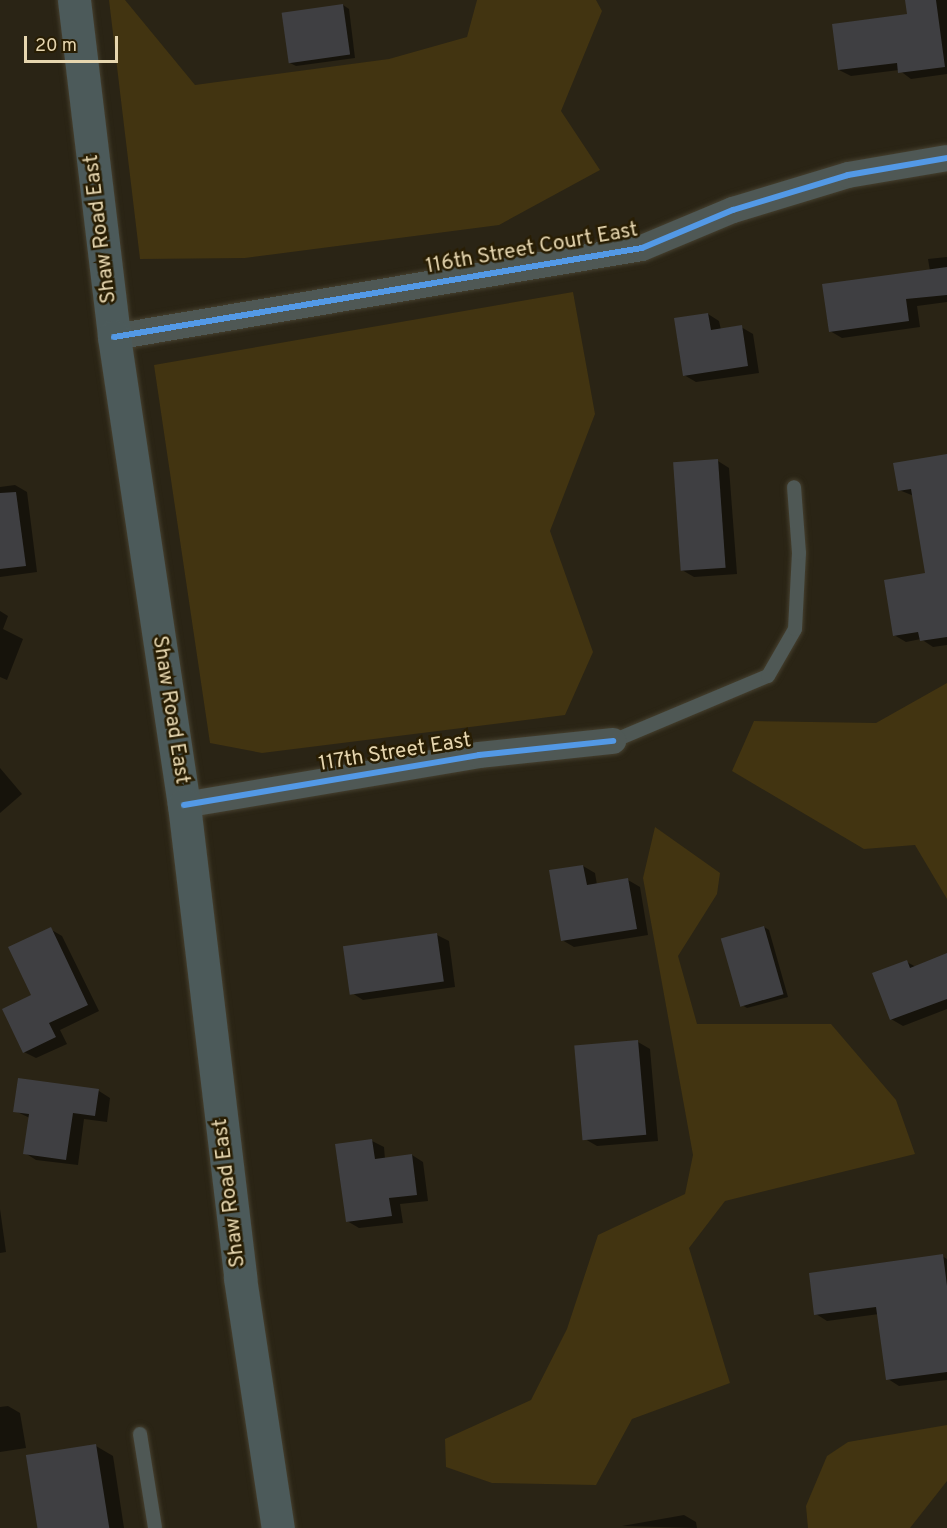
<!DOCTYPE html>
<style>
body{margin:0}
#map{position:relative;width:947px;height:1528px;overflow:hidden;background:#2a2415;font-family:Overpass,sans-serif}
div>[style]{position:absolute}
.green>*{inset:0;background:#423411}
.shadow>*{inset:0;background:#0007}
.building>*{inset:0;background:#3f3f42;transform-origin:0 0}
.roads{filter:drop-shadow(0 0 2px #46402f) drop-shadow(0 0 2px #46402f)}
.lane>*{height:14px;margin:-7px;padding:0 7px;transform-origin:7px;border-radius:7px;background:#4f5855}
.street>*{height:26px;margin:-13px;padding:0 13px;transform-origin:13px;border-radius:13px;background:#4f5855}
.secondary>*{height:33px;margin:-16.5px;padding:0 16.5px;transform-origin:16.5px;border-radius:16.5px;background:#4c5a5a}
.cycleway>*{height:6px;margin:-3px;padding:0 3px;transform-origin:3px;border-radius:3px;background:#5399e6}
span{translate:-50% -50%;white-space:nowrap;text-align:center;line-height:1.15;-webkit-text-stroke:5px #281d03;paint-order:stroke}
.street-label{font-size:21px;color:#e6d6af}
.scale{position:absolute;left:24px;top:36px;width:94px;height:27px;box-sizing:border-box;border:3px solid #e6d6af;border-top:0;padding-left:8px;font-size:18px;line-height:21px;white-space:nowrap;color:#e6d6af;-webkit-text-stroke:4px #281d03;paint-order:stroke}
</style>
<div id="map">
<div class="green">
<i style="clip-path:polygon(109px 0,125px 0,195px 85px,389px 59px,467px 37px,477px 0,596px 0,602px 11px,561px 111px,600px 170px,499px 225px,245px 258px,140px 259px)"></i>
<i style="clip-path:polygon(573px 292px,595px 414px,550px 531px,593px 652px,565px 715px,262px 753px,210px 743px,154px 365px)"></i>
<i style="clip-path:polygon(947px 683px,947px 899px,915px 845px,864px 849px,732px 771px,754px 721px,876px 723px)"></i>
<i style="clip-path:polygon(655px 827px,720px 873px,717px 894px,678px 956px,697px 1024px,831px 1024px,896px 1100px,915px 1154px,725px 1201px,689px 1248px,730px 1383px,632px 1419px,596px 1485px,492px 1483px,446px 1467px,445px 1439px,531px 1400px,567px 1329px,598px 1235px,685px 1194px,693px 1155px,643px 878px)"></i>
<i style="clip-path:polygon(947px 1425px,947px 1481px,910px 1528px,808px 1528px,806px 1506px,827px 1456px,848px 1442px)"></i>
</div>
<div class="shadow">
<i style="clip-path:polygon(906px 0,947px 0,947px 74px,911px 79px,899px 70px,851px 76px,839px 70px,908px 15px)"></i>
<i style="clip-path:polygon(343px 5px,349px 9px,355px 58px,296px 66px,290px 63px)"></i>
<i style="clip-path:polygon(947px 257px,947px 302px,917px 306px,920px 327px,842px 338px,830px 331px,930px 271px,928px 259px)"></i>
<i style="clip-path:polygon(708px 314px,719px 321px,721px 330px,741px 327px,753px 334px,759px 373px,696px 382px,684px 375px)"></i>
<i style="clip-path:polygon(947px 456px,947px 645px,933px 647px,921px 639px,906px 642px,894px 635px,927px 575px,914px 496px,899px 490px)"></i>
<i style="clip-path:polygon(718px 461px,729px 468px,737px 574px,694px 577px,682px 570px)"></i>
<i style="clip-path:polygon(15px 485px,27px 492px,37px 572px,0 577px,0 487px)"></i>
<i style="clip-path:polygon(0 611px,8px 616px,3px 629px,23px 639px,7px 680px,0 677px)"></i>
<i style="clip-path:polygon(0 768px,22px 794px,0 813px)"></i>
<i style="clip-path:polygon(583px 866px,595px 873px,597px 885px,628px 880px,640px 887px,648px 935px,574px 947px,562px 940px)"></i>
<i style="clip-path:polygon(764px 927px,769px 930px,788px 997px,747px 1008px,742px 1005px)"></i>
<i style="clip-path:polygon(50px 929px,62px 936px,99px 1011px,60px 1030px,67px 1044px,36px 1058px,24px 1052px)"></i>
<i style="clip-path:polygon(437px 935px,449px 941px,455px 987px,363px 1000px,352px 993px)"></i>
<i style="clip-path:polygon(947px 959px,947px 1009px,903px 1026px,891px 1019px,907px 962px,916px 967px)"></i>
<i style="clip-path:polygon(638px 1042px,650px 1049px,658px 1141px,597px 1146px,585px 1139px)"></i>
<i style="clip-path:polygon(99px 1091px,110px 1098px,107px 1122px,84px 1119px,78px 1165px,36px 1160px,25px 1153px,30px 1118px,15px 1111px)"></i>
<i style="clip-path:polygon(372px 1141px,384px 1147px,385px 1159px,412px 1155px,423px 1162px,428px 1201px,400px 1204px,403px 1223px,359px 1228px,347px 1221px)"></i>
<i style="clip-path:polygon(0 1209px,6px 1252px,0 1253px)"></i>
<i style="clip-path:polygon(942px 1256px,947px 1259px,947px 1380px,899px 1386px,888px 1379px,879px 1314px,827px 1321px,816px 1314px)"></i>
<i style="clip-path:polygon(8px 1406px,20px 1413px,26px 1448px,0 1452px,0 1407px)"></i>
<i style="clip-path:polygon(96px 1446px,113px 1456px,124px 1528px,39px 1528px)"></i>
<i style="clip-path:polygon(684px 1515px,696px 1522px,697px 1528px,622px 1526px)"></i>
</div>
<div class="building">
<i style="clip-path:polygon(905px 0,936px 0,945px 67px,898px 73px,897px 63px,838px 70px,832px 24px,907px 14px)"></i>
<i style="left:343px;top:4px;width:51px;height:62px;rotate:82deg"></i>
<i style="clip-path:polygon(947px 267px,947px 295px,906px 299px,909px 321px,829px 332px,822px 284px)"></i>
<i style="clip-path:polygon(708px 313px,711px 330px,742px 325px,748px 366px,683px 376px,674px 318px)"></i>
<i style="clip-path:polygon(947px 454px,947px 637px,920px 641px,918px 632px,893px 636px,884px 580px,925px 573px,911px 489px,898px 491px,893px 463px)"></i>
<i style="left:718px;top:459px;width:109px;height:45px;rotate:86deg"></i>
<i style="clip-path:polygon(16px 492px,26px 566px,0 569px,0 493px)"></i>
<i style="clip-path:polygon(583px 865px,587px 885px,628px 878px,637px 929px,561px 941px,549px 870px)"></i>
<i style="left:764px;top:926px;width:71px;height:45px;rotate:74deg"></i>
<i style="clip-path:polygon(51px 927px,88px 1005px,49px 1023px,56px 1037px,23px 1053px,2px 1009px,31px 995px,8px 947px)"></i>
<i style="left:437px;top:933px;width:49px;height:95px;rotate:82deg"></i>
<i style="clip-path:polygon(947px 953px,947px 999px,890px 1020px,872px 973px,907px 960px,910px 968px)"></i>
<i style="left:638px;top:1040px;width:95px;height:64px;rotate:85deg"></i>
<i style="clip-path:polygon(18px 1078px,99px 1089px,95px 1116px,73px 1113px,66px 1160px,23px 1154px,29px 1114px,13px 1112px)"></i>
<i style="clip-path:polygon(372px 1139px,375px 1159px,412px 1154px,417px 1195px,389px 1198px,392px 1216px,346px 1222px,335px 1144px)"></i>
<i style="clip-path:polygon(943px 1254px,947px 1286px,947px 1372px,886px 1380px,876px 1307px,814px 1315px,809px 1273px)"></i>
<i style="left:96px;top:1444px;width:85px;height:71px;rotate:81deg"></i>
</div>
<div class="roads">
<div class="lane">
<i style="left:613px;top:741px;width:168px;rotate:-22.8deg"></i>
<i style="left:768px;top:676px;width:54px;rotate:-60.1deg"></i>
<i style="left:795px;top:629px;width:76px;rotate:-87deg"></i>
<i style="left:799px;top:553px;width:66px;rotate:-94.3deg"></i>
<i style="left:140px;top:1434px;width:95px;rotate:80.9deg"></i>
</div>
<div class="street">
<i style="left:114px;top:337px;width:535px;rotate:-9.57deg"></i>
<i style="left:642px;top:248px;width:99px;rotate:-22.7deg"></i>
<i style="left:733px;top:210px;width:120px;rotate:-16.9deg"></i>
<i style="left:848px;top:175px;width:100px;rotate:-9.7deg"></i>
<i style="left:184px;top:805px;width:299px;rotate:-9.6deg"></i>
<i style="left:479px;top:755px;width:135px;rotate:-6deg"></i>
</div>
<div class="secondary">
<i style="left:74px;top:0;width:339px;rotate:83.2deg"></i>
<i style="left:114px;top:337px;width:473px;rotate:81.5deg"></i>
<i style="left:184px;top:805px;width:476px;rotate:83.2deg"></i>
<i style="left:240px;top:1278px;width:253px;rotate:81.4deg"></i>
</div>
</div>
<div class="cycleway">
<i style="left:114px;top:337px;width:535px;rotate:-9.57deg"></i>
<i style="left:642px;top:248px;width:99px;rotate:-22.7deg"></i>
<i style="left:733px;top:210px;width:120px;rotate:-16.9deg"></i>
<i style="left:848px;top:175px;width:100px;rotate:-9.7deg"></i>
<i style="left:184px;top:805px;width:299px;rotate:-9.6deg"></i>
<i style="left:479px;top:755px;width:135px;rotate:-6deg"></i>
</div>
<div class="street-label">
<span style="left:101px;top:229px;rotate:-97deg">Shaw Road East</span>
<span style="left:532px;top:249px;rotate:-10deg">116th Street Court East</span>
<span style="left:170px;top:710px;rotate:81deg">Shaw Road East</span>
<span style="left:395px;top:753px;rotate:-9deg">117th Street East</span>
<span style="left:230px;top:1193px;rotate:-97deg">Shaw Road East</span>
</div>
<div class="scale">20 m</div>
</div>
